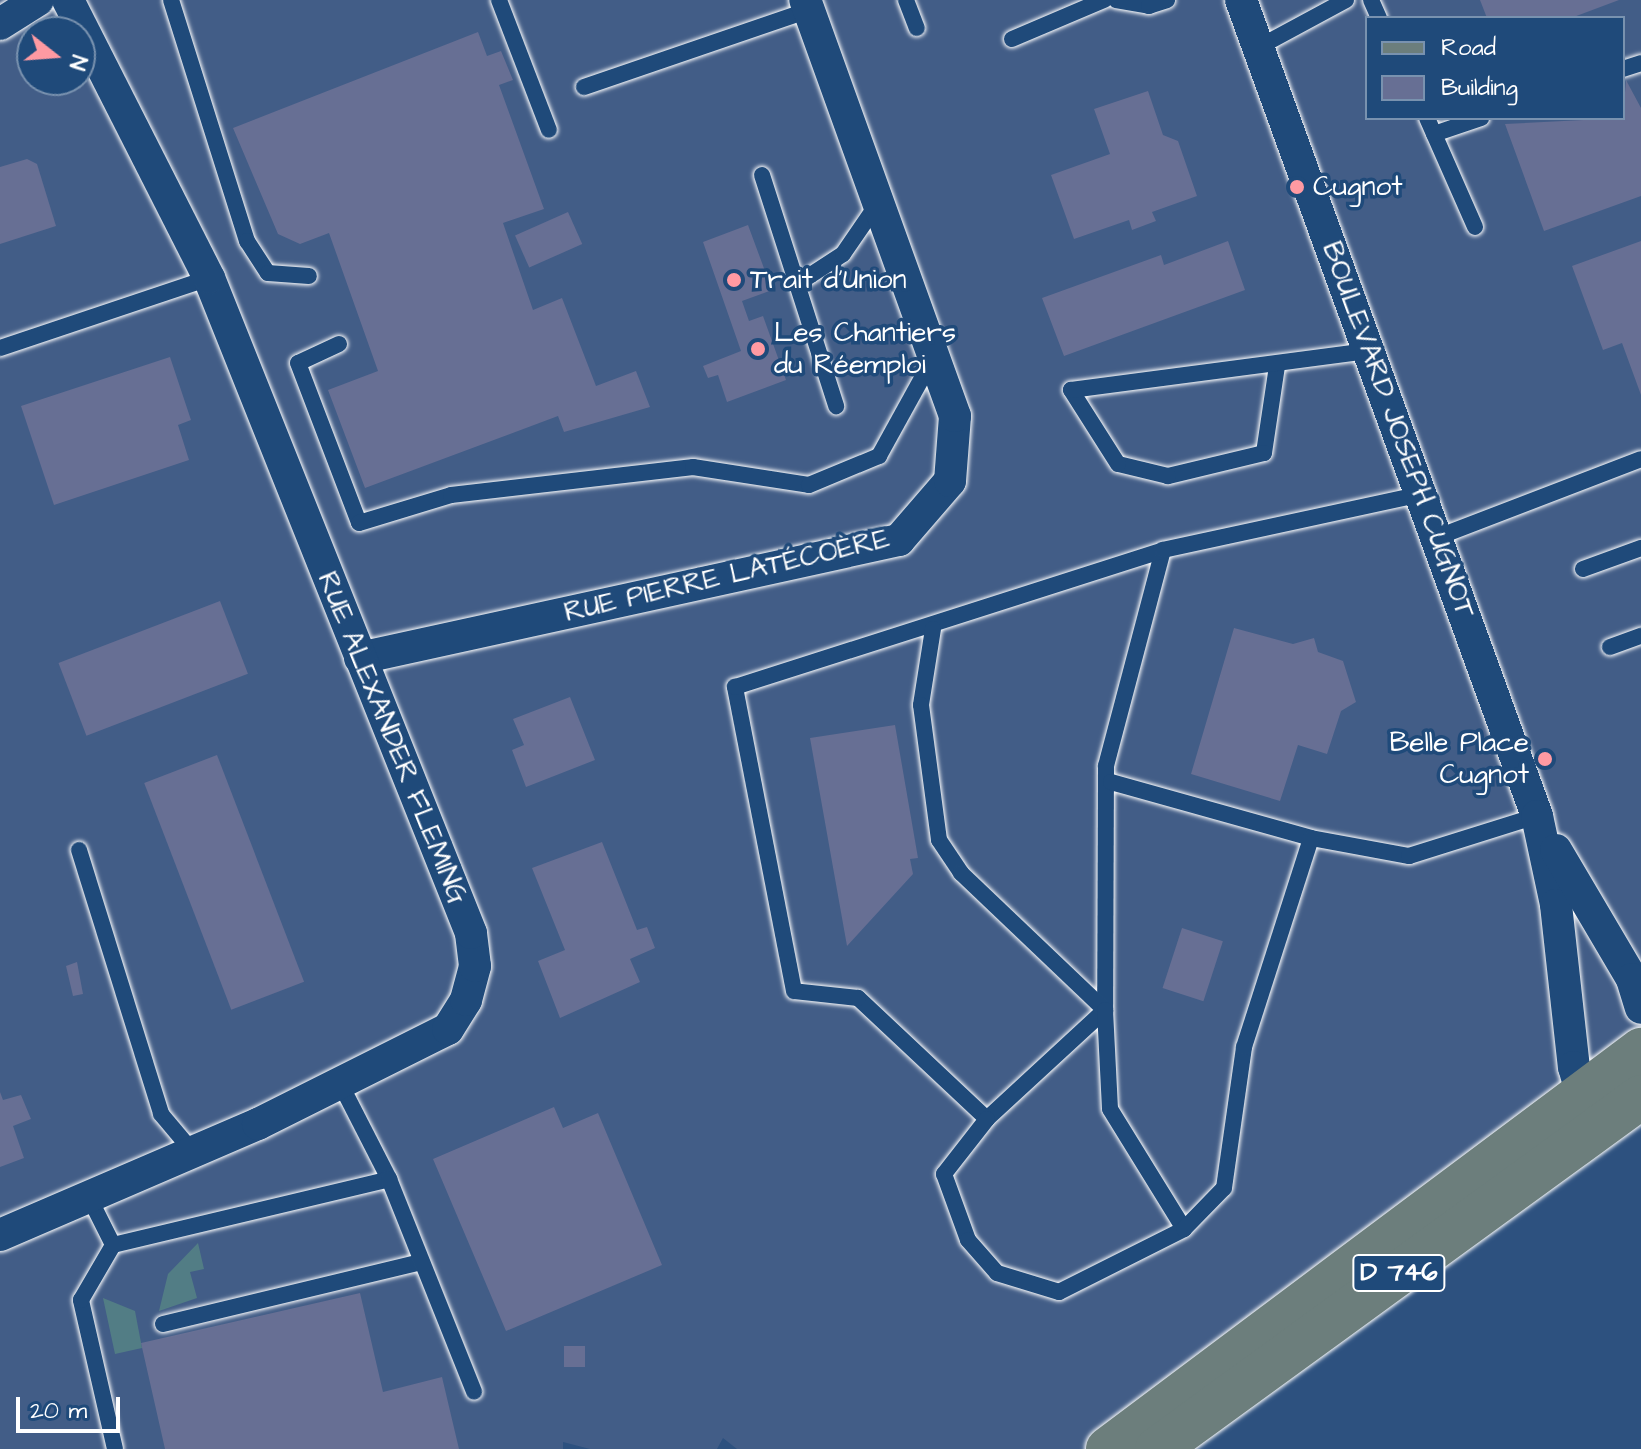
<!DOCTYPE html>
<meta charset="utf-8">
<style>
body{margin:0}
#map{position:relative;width:1641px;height:1449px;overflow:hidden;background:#2d517f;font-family:"Architects Daughter",sans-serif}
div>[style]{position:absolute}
.built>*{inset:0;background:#425d87}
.green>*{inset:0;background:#527d85}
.building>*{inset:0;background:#676f94;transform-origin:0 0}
.roads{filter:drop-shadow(0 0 2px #fff) drop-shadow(0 0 2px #fff)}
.service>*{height:16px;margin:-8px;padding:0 8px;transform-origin:8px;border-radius:8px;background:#1f4a7a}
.minor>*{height:32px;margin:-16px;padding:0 16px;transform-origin:16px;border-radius:16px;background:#1f4a7a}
.primary>*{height:44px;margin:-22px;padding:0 22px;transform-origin:22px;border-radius:22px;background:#6c7e7c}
.dots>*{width:22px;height:22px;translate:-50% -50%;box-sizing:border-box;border:4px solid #1f4a7a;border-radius:50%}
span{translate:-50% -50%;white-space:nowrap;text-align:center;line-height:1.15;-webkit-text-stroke:7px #1f4a7a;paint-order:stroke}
.shield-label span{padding:2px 6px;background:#1f4a7a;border:2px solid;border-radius:6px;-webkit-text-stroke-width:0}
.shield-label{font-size:26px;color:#fff;font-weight:700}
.poi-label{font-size:28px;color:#fff}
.left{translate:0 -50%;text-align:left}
.right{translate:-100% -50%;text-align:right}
.street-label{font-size:28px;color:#fff}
.legend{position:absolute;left:1365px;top:16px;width:260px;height:104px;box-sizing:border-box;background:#1f4a7a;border:2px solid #7992af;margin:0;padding:10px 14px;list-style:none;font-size:24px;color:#fff}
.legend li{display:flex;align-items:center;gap:16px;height:40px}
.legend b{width:40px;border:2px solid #7992af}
.north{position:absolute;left:16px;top:16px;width:80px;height:80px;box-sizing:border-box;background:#1f4a7a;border:2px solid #7992af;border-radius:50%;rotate:107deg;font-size:22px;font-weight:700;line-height:32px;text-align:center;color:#fff}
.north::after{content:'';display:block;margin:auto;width:28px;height:36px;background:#ff9aa2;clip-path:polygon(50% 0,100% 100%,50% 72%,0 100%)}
.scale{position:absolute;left:16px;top:1397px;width:104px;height:36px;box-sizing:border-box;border:4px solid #fff;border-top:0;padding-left:10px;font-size:24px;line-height:28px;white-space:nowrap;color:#fff;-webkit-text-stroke:6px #1f4a7a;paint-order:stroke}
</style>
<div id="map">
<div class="built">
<i style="clip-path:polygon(evenodd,0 0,1641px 0,1641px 1063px,1086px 1449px,737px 1449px,723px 1438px,717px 1449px,590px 1449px,563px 1442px,563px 1449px,0 1449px,0 0,1367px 18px,1623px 18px,1623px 118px,1367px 118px,1367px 18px,0 0,32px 32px,80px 32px,80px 80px,32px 80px,32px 32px)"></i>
</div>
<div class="green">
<i style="clip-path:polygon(198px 1243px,204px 1269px,190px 1272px,197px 1298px,159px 1311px,168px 1274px)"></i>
<i style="clip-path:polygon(103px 1298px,135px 1311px,142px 1348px,115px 1354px)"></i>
</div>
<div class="building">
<i style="clip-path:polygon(1480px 0,1619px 0,1571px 18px,1487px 18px)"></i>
<i style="clip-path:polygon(478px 32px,487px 56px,501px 51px,513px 80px,499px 85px,544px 209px,503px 223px,533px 310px,562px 298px,596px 386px,636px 371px,650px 407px,564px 432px,558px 416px,365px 488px,328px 390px,378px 371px,329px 233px,300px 244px,278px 234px,233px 128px)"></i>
<i style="clip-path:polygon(1626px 80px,1641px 108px,1641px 196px,1544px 231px,1505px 124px,1623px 118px)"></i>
<i style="clip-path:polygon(1148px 91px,1163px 135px,1178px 141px,1197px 196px,1152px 212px,1156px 221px,1132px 230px,1129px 220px,1074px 239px,1051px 175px,1110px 154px,1094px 109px)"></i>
<i style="clip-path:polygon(27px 159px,37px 164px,56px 226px,0 244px,0 167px)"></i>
<i style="left:568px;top:212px;width:35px;height:58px;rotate:66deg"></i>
<i style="clip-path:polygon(748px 225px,772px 290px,742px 301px,749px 321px,763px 316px,786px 380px,727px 402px,718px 375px,708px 378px,703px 366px,741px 351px,703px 242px)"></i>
<i style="clip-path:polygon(1228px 241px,1245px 290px,1064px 356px,1042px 298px,1161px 255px,1164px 265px)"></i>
<i style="clip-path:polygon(1641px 241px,1641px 395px,1622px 343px,1603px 350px,1572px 266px)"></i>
<i style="clip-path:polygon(170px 357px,191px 420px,178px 425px,189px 460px,54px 505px,21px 406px)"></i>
<i style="left:220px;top:601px;width:78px;height:173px;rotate:69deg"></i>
<i style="clip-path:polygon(1234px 628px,1293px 644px,1314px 638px,1318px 652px,1343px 661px,1356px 702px,1341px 711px,1327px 754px,1298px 745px,1280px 801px,1191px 774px)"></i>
<i style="clip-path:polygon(570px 697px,595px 760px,526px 787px,512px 750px,524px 745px,513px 719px)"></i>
<i style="clip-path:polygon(895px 725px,918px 858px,910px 859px,913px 874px,847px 946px,810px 738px)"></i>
<i style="left:217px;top:755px;width:243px;height:78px;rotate:69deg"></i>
<i style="clip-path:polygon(602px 842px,637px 930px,647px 927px,655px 948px,630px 959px,640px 982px,560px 1018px,538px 961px,565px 950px,532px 868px)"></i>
<i style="left:1182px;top:928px;width:43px;height:63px;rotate:18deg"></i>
<i style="clip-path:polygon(77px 962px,83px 994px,73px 996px,66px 966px)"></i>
<i style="clip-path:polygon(0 1092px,3px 1100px,21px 1095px,31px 1119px,13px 1126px,24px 1158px,0 1167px)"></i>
<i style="clip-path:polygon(554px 1107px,563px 1128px,598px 1113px,662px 1265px,506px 1331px,433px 1159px)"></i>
<i style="clip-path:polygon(360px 1293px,383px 1392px,442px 1377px,459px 1449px,165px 1449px,141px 1343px)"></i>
<i style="left:564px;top:1346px;width:21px;height:21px"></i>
</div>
<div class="roads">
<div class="service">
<i style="left:171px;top:0;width:253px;rotate:72.5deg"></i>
<i style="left:247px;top:241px;width:38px;rotate:57deg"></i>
<i style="left:268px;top:273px;width:41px;rotate:4.2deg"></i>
<i style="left:499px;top:0;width:139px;rotate:69deg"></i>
<i style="left:906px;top:0;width:30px;rotate:69deg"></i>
<i style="left:1116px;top:0;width:34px;rotate:10deg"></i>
<i style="left:1149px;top:6px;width:19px;rotate:-18deg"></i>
<i style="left:1371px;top:0;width:20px;rotate:66deg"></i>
<i style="left:1012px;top:39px;width:100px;rotate:-23deg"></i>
<i style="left:1259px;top:47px;width:99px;rotate:-28.4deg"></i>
<i style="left:1623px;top:69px;width:19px;rotate:-18deg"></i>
<i style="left:584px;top:87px;width:238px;rotate:-18.9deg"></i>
<i style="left:1427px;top:118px;width:119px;rotate:66.2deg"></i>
<i style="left:1434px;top:134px;width:50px;rotate:-18.8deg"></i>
<i style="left:762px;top:175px;width:243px;rotate:72.2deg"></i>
<i style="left:797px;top:284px;width:55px;rotate:-33.1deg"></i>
<i style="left:843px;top:254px;width:62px;rotate:-55.5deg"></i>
<i style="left:339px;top:344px;width:45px;rotate:155.1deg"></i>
<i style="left:298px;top:363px;width:171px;rotate:69.1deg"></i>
<i style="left:359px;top:523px;width:96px;rotate:-16.9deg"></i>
<i style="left:451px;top:495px;width:244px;rotate:-6.6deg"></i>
<i style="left:693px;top:467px;width:117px;rotate:8.8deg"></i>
<i style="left:809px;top:485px;width:76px;rotate:-22.5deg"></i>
<i style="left:879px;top:456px;width:112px;rotate:-61.1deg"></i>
<i style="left:0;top:348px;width:220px;rotate:-18.5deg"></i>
<i style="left:1277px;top:366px;width:88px;rotate:98.5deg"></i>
<i style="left:1264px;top:453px;width:99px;rotate:166.5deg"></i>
<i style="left:1168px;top:476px;width:51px;rotate:-166.5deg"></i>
<i style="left:1118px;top:464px;width:88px;rotate:-122.4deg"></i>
<i style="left:1071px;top:390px;width:301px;rotate:-7.5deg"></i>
<i style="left:1438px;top:537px;width:217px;rotate:-21deg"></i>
<i style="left:1163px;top:550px;width:223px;rotate:104.8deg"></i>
<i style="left:1106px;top:766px;width:244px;rotate:90.2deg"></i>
<i style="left:1105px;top:1010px;width:161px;rotate:137.3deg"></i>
<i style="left:987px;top:1119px;width:177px;rotate:-136.8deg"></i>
<i style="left:858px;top:998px;width:64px;rotate:-173.8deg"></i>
<i style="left:794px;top:991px;width:310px;rotate:-101deg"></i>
<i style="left:735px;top:687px;width:449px;rotate:-17.7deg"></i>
<i style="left:1163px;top:550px;width:264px;rotate:-12.2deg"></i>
<i style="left:1583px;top:569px;width:62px;rotate:-19.9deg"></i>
<i style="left:933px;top:629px;width:77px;rotate:99deg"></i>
<i style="left:921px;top:705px;width:136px;rotate:82.4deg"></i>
<i style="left:939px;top:840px;width:40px;rotate:56deg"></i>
<i style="left:961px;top:873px;width:199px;rotate:43.6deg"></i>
<i style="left:1105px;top:1010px;width:99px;rotate:87.1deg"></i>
<i style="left:1110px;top:1109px;width:141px;rotate:58.3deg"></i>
<i style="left:1610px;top:647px;width:33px;rotate:-20deg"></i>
<i style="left:1111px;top:782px;width:208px;rotate:15.6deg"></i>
<i style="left:1311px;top:838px;width:100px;rotate:10.4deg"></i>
<i style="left:1409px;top:856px;width:134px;rotate:-17.4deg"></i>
<i style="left:79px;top:850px;width:276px;rotate:72.7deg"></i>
<i style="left:161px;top:1114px;width:50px;rotate:49.9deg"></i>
<i style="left:341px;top:1085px;width:106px;rotate:62.9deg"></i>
<i style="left:987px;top:1119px;width:70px;rotate:128deg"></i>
<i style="left:944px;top:1174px;width:70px;rotate:70deg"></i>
<i style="left:968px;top:1240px;width:44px;rotate:48.7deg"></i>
<i style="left:997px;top:1273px;width:65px;rotate:17deg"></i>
<i style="left:1059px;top:1292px;width:140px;rotate:-26.7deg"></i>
<i style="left:1184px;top:1229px;width:57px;rotate:-45.7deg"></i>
<i style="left:1224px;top:1188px;width:142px;rotate:-81.9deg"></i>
<i style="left:1244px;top:1047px;width:219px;rotate:-72.2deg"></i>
<i style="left:89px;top:1197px;width:54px;rotate:63.4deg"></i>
<i style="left:163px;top:1324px;width:266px;rotate:-13.5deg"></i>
<i style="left:115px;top:1449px;width:153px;rotate:-102.9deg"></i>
<i style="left:81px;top:1300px;width:64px;rotate:-59.8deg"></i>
<i style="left:113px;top:1245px;width:284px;rotate:-13.4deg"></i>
<i style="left:389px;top:1179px;width:229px;rotate:68.2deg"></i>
</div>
<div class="minor">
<i style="left:1241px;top:0;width:868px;rotate:70.06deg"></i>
<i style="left:1537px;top:816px;width:91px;rotate:77.9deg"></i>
<i style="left:1556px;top:905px;width:163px;rotate:83.7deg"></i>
<i style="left:1574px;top:1067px;width:26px;rotate:74deg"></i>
<i style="left:1581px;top:1092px;width:20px;rotate:-6deg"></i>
<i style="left:0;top:24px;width:45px;rotate:-32.3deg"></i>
<i style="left:360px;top:658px;width:552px;rotate:-12.35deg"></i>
<i style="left:899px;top:540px;width:78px;rotate:-49.2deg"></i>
<i style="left:950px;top:481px;width:65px;rotate:-85.6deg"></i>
<i style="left:955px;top:416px;width:442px;rotate:-109.8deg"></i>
<i style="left:1556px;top:850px;width:150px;rotate:59.5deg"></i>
<i style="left:1632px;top:979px;width:30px;rotate:73deg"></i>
<i style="left:0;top:1235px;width:281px;rotate:-23.3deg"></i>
<i style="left:258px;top:1124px;width:212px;rotate:-26.6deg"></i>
<i style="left:448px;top:1029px;width:34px;rotate:-58deg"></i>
<i style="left:466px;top:1000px;width:35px;rotate:-75deg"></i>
<i style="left:475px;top:966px;width:33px;rotate:-97deg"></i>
<i style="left:471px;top:933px;width:705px;rotate:-111.8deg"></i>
<i style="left:209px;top:278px;width:312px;rotate:-116.9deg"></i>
</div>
<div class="primary">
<i style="left:1108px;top:1449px;width:666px;rotate:-36.82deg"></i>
<i style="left:1157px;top:1449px;width:598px;rotate:-36.03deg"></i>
</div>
</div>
<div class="dots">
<i style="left:1297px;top:187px;background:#ff9aa2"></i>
<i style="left:734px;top:280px;background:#ff9aa2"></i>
<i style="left:758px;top:349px;background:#ff9aa2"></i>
<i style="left:1545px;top:759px;background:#ff9aa2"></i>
</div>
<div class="shield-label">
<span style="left:1399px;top:1273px">D 746</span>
</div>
<div class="poi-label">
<span class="left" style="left:1313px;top:187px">Cugnot</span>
<span class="left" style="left:750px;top:280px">Trait d'Union</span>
<span class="left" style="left:774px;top:349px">Les Chantiers<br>du Réemploi</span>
<span class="right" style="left:1529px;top:759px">Belle Place<br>Cugnot</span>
</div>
<div class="street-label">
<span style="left:1398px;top:430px;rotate:70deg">BOULEVARD JOSEPH CUGNOT</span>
<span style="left:727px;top:576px;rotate:-13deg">RUE PIERRE LATÉCOÈRE</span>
<span style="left:392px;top:738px;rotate:68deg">RUE ALEXANDER FLEMING</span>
</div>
<ul class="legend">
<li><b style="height:10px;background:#6c7e7c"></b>Road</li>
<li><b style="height:22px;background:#676f94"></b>Building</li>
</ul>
<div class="north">N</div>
<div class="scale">20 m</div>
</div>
